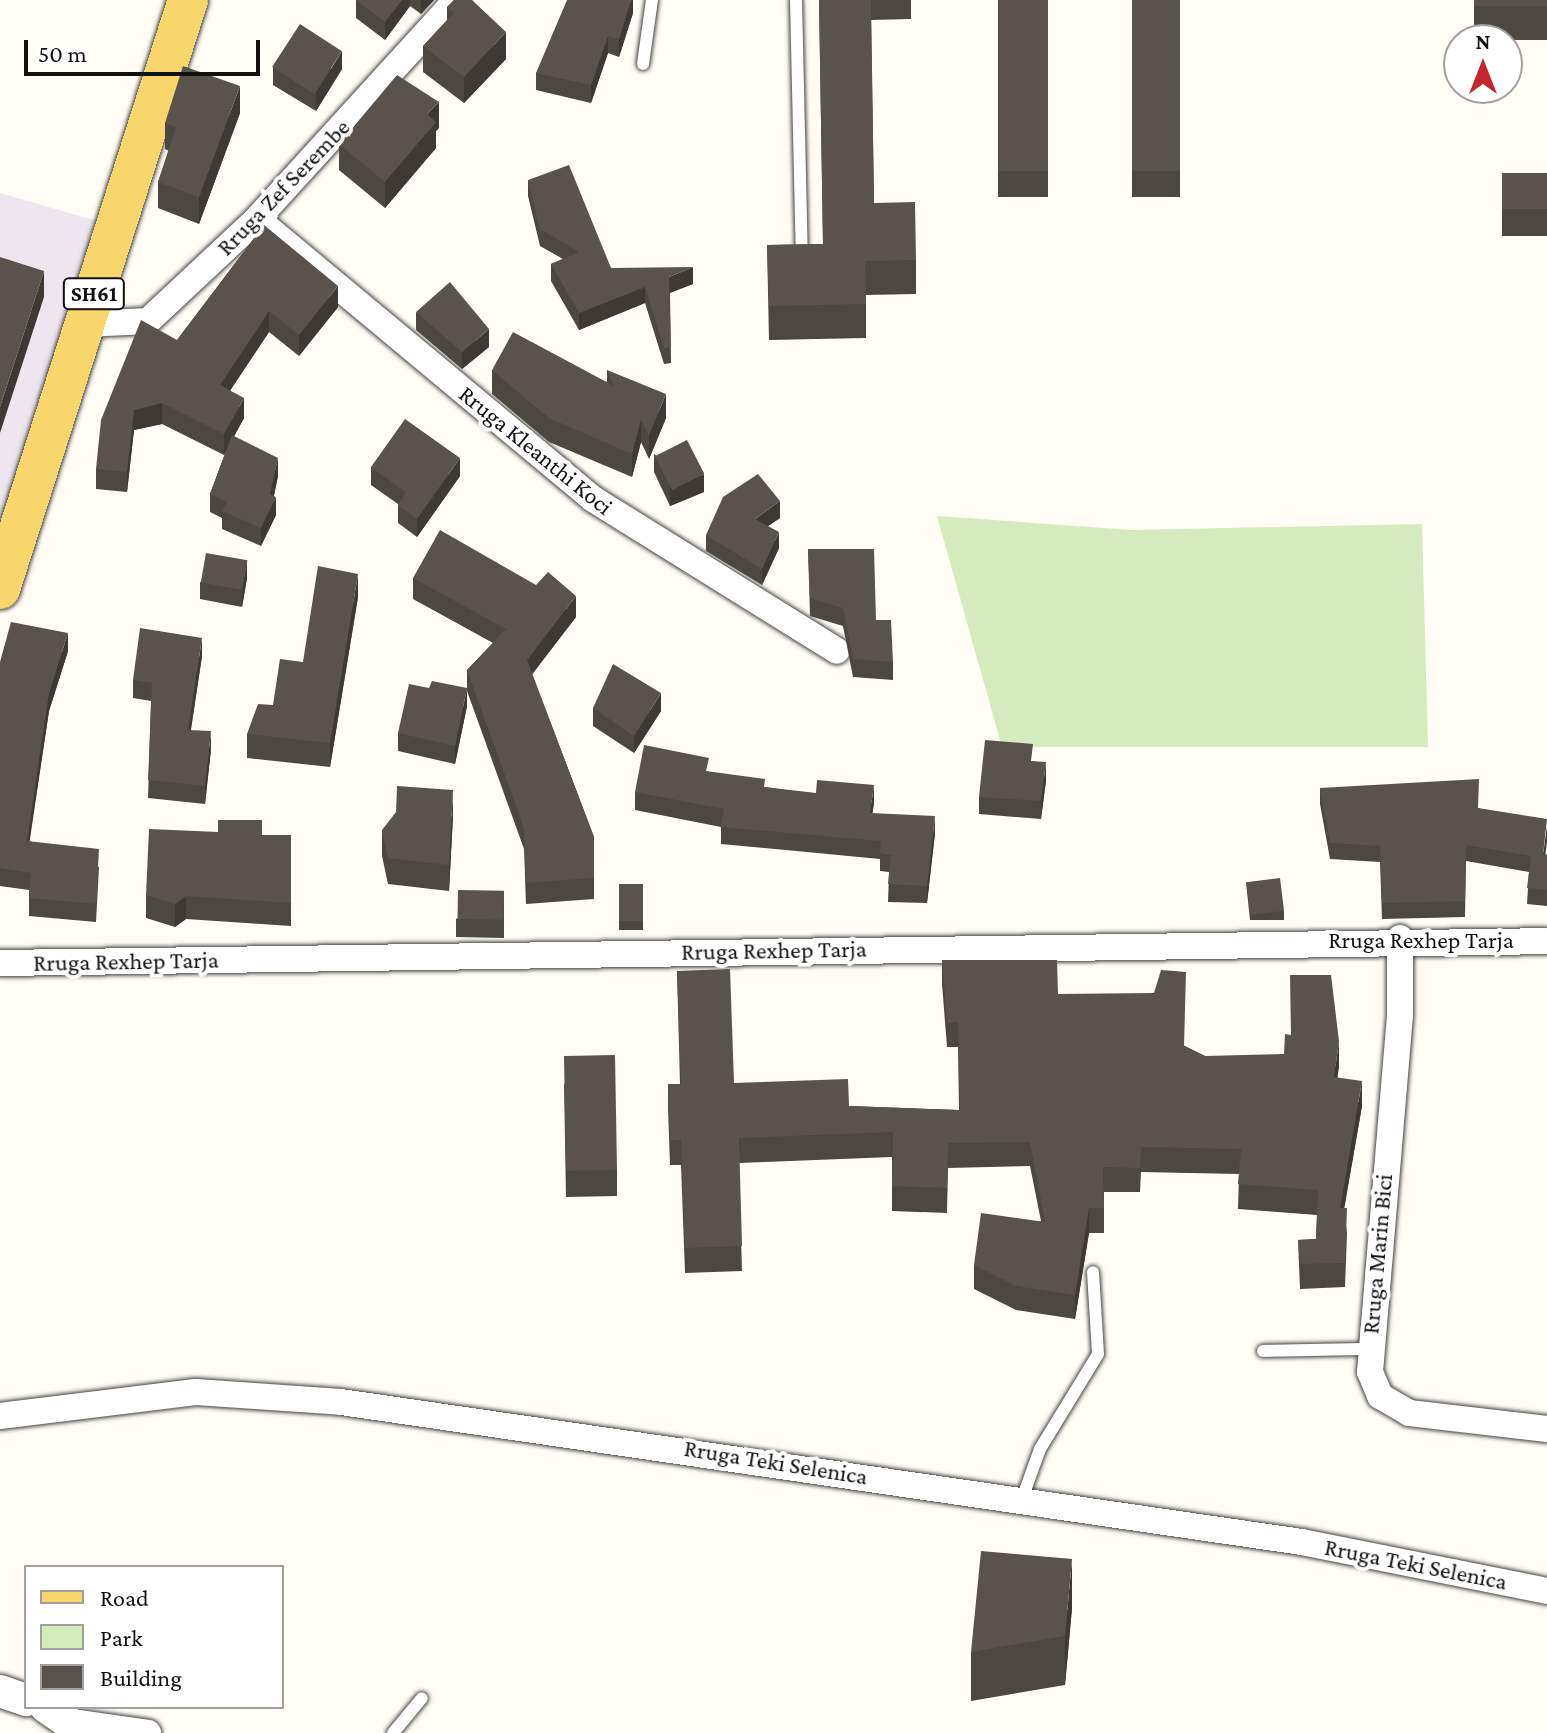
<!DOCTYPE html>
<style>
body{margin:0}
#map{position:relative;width:1547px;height:1733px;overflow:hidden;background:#fffdf5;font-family:"Crimson Pro",serif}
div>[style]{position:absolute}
.industrial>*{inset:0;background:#eee6ef}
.green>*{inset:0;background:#d5ebbd}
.roads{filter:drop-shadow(0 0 2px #444) drop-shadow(0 0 2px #444)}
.service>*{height:12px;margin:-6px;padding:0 6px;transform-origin:6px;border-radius:6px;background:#fff}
.minor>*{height:26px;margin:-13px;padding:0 13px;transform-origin:13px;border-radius:13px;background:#fff}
.tertiary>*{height:32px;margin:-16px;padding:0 16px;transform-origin:16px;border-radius:16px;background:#fff}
.primary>*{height:40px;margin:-20px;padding:0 20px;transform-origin:20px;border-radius:20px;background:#f9d66b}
.wall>*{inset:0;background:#4d4742;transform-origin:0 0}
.shaded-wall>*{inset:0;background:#3f3936}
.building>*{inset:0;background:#5a524d;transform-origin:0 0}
span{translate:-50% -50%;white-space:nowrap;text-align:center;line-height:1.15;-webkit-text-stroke:8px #fff;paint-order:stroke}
.shield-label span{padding:2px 6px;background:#fff;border:2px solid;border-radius:6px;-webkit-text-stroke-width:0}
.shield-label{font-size:22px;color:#111;font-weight:700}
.street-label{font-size:24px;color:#111}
.legend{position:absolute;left:24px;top:1565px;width:260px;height:144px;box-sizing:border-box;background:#fff;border:2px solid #a0a0a0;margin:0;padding:10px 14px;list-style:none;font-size:24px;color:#111}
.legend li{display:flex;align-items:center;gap:16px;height:40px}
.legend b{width:40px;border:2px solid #a0a0a0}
.north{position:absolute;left:1443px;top:24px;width:80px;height:80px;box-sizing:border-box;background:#fff;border:2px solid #a0a0a0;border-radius:50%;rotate:0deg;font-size:22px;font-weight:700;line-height:32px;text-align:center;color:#111}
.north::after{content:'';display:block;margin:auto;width:28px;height:36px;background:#c4262e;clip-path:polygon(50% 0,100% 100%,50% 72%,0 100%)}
.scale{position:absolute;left:24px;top:40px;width:236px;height:36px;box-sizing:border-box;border:4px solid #111;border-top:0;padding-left:10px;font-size:24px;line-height:28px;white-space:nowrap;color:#111;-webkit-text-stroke:6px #fff;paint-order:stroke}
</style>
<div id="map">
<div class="industrial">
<i style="clip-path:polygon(0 193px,97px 221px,0 534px)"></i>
</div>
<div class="green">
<i style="clip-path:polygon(937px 516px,1131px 530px,1422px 524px,1428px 747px,1002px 747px)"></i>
</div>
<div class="roads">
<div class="service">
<i style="left:796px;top:0;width:260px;rotate:88.7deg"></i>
<i style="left:643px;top:64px;width:65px;rotate:-82deg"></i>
<i style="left:1263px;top:1351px;width:107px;rotate:-1.1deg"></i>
<i style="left:1022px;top:1499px;width:53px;rotate:-70.2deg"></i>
<i style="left:1040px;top:1449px;width:111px;rotate:-58.6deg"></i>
<i style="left:1098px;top:1354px;width:82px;rotate:-93.5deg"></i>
<i style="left:393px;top:1733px;width:45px;rotate:-50.4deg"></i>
</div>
<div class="minor">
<i style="left:257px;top:219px;width:437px;rotate:39.8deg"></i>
<i style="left:593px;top:499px;width:287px;rotate:31.9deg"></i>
<i style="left:85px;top:324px;width:63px;rotate:-2.7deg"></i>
<i style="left:148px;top:321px;width:149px;rotate:-43.1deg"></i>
<i style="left:257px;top:219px;width:296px;rotate:-47.7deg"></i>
<i style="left:1400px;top:938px;width:77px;rotate:90deg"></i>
<i style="left:1400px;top:1015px;width:358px;rotate:94.8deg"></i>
<i style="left:1370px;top:1372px;width:26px;rotate:67deg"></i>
<i style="left:1380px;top:1396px;width:34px;rotate:30deg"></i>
<i style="left:1409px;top:1413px;width:139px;rotate:6.6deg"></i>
<i style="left:0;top:963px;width:1547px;rotate:-0.81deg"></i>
<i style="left:0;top:1416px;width:197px;rotate:-7deg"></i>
<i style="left:196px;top:1392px;width:145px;rotate:3.9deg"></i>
<i style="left:341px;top:1402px;width:971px;rotate:8.29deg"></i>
<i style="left:1302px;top:1542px;width:250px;rotate:11.3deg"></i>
<i style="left:73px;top:1722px;width:76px;rotate:8.3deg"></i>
</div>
<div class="tertiary">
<i style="left:0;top:1691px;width:28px;rotate:19deg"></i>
<i style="left:46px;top:1707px;width:46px;rotate:34.4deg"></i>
</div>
<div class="primary">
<i style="left:0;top:589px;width:618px;rotate:-72.3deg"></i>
</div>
</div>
<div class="wall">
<i style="clip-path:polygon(356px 0,434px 0,421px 14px,410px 6px,385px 40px,356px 18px)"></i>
<i style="clip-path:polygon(454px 0,506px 59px,464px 103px,423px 72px,423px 46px,447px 20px,447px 7px)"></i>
<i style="clip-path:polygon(633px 0,633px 13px,619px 57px,608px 53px,591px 103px,536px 90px,536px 73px)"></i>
<i style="clip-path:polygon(819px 0,911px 0,911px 19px,871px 20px,874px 203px,916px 260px,916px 294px,866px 295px,866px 338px,769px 340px,767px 245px,823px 244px)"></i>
<i style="left:998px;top:0;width:50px;height:197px"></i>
<i style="left:1132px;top:0;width:48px;height:197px"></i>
<i style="left:1474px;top:0;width:73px;height:40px"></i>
<i style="clip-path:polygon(273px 67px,342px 69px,316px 111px,273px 85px)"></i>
<i style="clip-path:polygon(240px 113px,199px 224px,158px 208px,158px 182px,169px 151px,165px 149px,165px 123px)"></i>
<i style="clip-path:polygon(439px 128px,436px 131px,436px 148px,385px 208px,339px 170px,339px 144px)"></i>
<i style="left:1547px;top:173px;width:63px;height:45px;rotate:90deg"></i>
<i style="clip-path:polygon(528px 180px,611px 268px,693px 284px,670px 293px,671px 363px,664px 364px,645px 303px,579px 330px,551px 281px,551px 264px,563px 259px,540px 246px,528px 196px)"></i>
<i style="clip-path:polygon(264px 225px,338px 307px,299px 356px,269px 332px,230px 390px,244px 418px,234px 436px,278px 476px,274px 496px,276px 515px,261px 546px,222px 529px,222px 518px,210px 512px,210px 494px,226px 451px,224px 455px,162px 424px,134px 430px,127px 492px,96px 489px,96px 469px,177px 340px)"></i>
<i style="clip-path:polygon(416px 312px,489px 347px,462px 369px,416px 330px)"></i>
<i style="clip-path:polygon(492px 370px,607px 382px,607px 370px,666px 418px,649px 459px,641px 442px,632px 477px,549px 442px,492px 394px)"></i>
<i style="clip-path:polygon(654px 454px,704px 492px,670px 506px,654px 472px)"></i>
<i style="clip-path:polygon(371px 467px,460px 476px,417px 537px,398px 523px,398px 504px,371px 485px)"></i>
<i style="clip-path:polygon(780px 518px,768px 526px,779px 548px,762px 585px,706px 551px,706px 535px)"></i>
<i style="clip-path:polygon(808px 549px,876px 620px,893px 662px,893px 680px,853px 677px,843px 626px,810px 616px)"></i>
<i style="clip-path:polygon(247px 578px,242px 607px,200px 599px,200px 582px)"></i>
<i style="clip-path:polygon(413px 578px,536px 585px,576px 617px,532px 674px,594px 837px,594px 899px,526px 904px,524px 849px,467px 691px,467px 670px,493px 643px,413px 599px)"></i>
<i style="clip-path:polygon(358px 597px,330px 767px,247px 758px,247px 734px,273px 705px,303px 662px)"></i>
<i style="clip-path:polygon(68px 651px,49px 711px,29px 841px,99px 867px,96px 922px,29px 916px,29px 890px,0 886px,0 662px)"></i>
<i style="clip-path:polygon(202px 656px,191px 730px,211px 749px,205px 804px,148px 798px,151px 701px,133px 698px,133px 680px)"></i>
<i style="clip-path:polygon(467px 706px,455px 764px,398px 751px,398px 733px)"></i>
<i style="clip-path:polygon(593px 708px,661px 711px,634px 753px,593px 726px)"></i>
<i style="clip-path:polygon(1033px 761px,1046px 780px,1041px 819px,979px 814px,979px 797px)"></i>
<i style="clip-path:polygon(709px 772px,765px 787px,874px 803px,872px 813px,935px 833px,927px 903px,888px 902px,889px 872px,880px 871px,880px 859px,721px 844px,721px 827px,635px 810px,635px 792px)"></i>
<i style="clip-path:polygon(1320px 788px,1479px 808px,1547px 855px,1547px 906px,1527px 904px,1529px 872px,1466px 861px,1465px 917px,1382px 919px,1380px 862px,1330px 859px,1320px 804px)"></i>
<i style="clip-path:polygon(453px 816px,449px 891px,388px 884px,382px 856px,382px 830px)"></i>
<i style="clip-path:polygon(262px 835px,291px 835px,291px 926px,186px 919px,175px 927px,146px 918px,146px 895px)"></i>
<i style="clip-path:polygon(1246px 882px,1284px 911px,1284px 920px,1250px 920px)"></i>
<i style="left:619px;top:884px;width:24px;height:46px"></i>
<i style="clip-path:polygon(504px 891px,504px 938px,456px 937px,456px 919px)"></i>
<i style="clip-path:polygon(942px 960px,1058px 994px,1185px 1046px,1205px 1056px,1339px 1066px,1337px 1078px,1362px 1106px,1344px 1208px,1347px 1233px,1345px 1287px,1300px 1289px,1298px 1240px,1316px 1239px,1317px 1215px,1238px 1209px,1239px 1174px,1141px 1172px,1140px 1192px,1104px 1192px,1104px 1233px,1089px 1233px,1075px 1319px,1016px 1310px,974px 1289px,974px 1265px,1041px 1221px,1030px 1166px,948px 1168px,947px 1213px,892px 1211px,892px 1157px,739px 1163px,742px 1271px,685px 1273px,681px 1165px,670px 1165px,668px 1109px,668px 1084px,680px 1084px,677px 971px,734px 1083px,849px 1106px,959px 1110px,958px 1047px,947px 1047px,942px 984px)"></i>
<i style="clip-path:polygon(564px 1083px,617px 1170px,617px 1196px,566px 1197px)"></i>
<i style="clip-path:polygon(1072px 1608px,1065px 1685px,971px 1701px,971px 1652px)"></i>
</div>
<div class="shaded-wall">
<i style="clip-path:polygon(402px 0,410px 0,410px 6px,385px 40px,385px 22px)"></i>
<i style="clip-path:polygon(421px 0,434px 0,421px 14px)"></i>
<i style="clip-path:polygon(631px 0,633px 0,633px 13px,619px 57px,619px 39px)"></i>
<i style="clip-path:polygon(506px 32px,506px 59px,464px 103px,464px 77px)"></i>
<i style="clip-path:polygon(608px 36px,608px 53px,591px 103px,591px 85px)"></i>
<i style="clip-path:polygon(342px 51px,342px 69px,316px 111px,316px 93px)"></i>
<i style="clip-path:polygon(240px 86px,240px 113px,199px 224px,199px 197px)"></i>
<i style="clip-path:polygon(439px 102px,439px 128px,436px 131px,436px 148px,385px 208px,385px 182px,427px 114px)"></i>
<i style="clip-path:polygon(693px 267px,693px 284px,669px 293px,669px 277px)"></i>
<i style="clip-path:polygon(44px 271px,44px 297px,0 433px,0 407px)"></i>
<i style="clip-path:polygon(338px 286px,338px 307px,299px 356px,299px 335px)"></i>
<i style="clip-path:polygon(645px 287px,645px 303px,579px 330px,579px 313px)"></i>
<i style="clip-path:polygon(269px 311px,269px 332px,220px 406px,220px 385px)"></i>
<i style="clip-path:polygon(489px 329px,489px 347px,462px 369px,462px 352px)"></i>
<i style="clip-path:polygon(666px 394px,666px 418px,649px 459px,649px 435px)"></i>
<i style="clip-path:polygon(244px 398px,244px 418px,224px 455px,224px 434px)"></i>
<i style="clip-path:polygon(162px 403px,162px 424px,134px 430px,127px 492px,127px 472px,134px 410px)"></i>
<i style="clip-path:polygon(641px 419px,641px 442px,632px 477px,632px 454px)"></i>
<i style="clip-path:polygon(278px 458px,278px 476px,271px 508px,276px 497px,276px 515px,261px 546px,261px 528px)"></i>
<i style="clip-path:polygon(460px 458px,460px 476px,417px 537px,417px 519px)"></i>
<i style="clip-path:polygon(704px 474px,704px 492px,670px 506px,670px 488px)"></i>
<i style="clip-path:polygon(780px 501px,780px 518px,755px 535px,755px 519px)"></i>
<i style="clip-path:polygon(779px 532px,779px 548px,762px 585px,762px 569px)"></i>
<i style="clip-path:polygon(247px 560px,247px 578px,242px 607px,242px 589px)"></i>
<i style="clip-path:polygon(358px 574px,358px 597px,330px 767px,330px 743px)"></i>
<i style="clip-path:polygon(576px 596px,576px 617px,527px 681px,527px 660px)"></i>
<i style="clip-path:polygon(68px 633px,68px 651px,49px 711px,27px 859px,27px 841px,49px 693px)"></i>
<i style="clip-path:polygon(202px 638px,202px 656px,188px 747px,188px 730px)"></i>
<i style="clip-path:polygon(467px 688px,467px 706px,455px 764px,455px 746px)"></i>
<i style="clip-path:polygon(661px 693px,661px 711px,634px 753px,634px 736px)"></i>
<i style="clip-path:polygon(211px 731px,211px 749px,205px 804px,205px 786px)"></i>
<i style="clip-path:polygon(1046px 762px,1046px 780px,1041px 819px,1041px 801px)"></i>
<i style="clip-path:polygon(874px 785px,874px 803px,870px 831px,870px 813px)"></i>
<i style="clip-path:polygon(453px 790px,453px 816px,449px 891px,449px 865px)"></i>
<i style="clip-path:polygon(935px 816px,935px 833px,927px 903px,927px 886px)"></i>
<i style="clip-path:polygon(1547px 826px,1547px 842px,1543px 871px,1543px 855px)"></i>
<i style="clip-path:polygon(186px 896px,186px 919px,175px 927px,175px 904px)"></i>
<i style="clip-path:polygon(1339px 1041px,1339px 1066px,1334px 1102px,1334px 1077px)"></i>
<i style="clip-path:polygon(1362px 1081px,1362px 1106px,1340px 1233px,1340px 1208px)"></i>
<i style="clip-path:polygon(1089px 1208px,1089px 1233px,1075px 1319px,1075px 1295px)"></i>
<i style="clip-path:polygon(1072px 1559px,1072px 1608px,1065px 1685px,1065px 1636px)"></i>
</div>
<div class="building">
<i style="clip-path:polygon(356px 0,402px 0,385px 22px)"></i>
<i style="clip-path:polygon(454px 0,472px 0,506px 32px,464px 77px,423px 46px,454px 13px,447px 7px)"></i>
<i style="clip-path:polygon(567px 0,631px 0,619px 39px,608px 36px,591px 85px,536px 73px)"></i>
<i style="clip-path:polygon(819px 0,871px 0,874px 203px,915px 202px,916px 260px,865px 261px,866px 304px,769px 306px,767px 245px,823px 244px)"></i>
<i style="left:999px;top:0;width:49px;height:171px"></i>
<i style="left:1132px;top:0;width:48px;height:171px"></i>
<i style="left:1474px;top:0;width:73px;height:6px"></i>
<i style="left:300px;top:24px;width:50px;height:51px;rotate:33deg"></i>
<i style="clip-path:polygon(183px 66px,240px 86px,199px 197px,158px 182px,176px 127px,165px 123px)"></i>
<i style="clip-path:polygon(397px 75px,439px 102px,427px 114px,436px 122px,385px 182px,339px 144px)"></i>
<i style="clip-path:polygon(569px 165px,611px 268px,693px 267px,669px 277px,671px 347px,664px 348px,645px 287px,579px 313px,551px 264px,579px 252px,540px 229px,528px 180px)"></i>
<i style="left:1547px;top:173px;width:36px;height:45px;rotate:90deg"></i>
<i style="clip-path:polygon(264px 225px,338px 286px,299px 335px,269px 311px,220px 385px,244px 398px,224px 434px,162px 403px,134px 410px,127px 472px,96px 469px,101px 420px,141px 320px,177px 340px)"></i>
<i style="clip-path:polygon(0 257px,44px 271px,0 407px)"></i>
<i style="clip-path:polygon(450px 282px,489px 329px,462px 352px,416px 312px)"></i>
<i style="clip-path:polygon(513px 332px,614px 386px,607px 370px,666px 394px,649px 435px,641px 419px,632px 454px,549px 418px,492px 370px)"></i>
<i style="clip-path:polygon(405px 419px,460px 458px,417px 519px,398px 505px,406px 492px,371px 467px)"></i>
<i style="clip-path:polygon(232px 435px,278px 458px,270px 494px,276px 497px,261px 528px,222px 511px,227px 502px,210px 494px)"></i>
<i style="left:687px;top:440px;width:38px;height:36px;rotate:63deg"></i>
<i style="clip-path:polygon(758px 474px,780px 501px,755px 519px,779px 532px,762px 569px,706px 535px,723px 497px)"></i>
<i style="clip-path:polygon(440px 530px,536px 585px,548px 572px,576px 596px,527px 660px,594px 837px,594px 878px,526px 883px,524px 828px,467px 670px,506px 629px,413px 578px)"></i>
<i style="clip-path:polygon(808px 549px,874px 549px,876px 620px,891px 620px,893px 662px,853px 659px,843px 608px,810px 598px)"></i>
<i style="left:206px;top:553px;width:42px;height:30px;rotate:10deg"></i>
<i style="clip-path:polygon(318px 566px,358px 574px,330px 743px,247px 734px,258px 704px,273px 705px,280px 659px,303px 662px)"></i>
<i style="clip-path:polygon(11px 622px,68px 633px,49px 693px,27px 841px,99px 849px,96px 904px,29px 898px,31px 873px,0 868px,0 662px)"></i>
<i style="clip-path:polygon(140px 628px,202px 638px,188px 730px,211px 731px,205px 786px,148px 780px,152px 683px,133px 680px)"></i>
<i style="clip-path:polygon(613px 664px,661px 693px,634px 736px,593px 708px)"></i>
<i style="clip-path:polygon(432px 681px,467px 688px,455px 746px,398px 733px,409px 684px,429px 688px)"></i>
<i style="clip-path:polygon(985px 740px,1033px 744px,1031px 761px,1046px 762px,1041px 801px,979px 797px)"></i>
<i style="clip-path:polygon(644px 745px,709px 758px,706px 771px,765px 779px,764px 787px,816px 793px,817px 780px,874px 785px,870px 813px,935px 816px,927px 886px,888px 884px,891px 855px,880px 853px,881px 841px,721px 827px,724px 809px,635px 792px)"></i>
<i style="clip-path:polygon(1479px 779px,1478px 808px,1547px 819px,1543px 855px,1547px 855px,1547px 890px,1527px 888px,1531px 856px,1466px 845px,1465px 901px,1382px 903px,1380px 846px,1330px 843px,1320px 788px)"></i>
<i style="clip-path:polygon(397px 786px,453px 790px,449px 865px,388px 858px,382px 830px,396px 812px)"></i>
<i style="clip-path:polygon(218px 820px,262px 820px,262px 835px,291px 835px,291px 903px,186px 896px,175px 904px,146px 895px,149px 829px,218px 832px)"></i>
<i style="left:1280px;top:878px;width:33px;height:34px;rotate:83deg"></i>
<i style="left:619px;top:884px;width:24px;height:37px"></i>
<i style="left:458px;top:890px;width:46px;height:29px;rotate:1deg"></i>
<i style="clip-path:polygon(942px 960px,1057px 960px,1058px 994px,1154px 993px,1161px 970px,1186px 972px,1184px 1046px,1205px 1056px,1284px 1054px,1285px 1034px,1291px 1035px,1290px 975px,1331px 975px,1339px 1041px,1334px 1077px,1362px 1081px,1340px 1208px,1347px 1208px,1345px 1263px,1300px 1264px,1298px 1240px,1316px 1239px,1318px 1190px,1238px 1184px,1241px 1149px,1141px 1147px,1140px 1168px,1103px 1167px,1104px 1208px,1089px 1208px,1075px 1295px,1016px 1286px,974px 1265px,981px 1213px,1045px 1222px,1030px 1142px,948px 1143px,947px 1188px,892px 1186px,893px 1132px,739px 1138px,742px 1246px,685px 1248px,681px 1140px,670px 1140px,668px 1084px,681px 1084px,677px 971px,730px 969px,734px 1083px,848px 1079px,849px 1106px,960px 1110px,958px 1022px,947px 1023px)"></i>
<i style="left:615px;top:1055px;width:115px;height:51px;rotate:89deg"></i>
<i style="clip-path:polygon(981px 1551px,1072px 1559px,1065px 1636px,971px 1652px)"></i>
</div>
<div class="shield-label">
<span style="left:94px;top:294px">SH61</span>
</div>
<div class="street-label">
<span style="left:283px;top:187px;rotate:-46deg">Rruga Zef Serembe</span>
<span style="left:536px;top:450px;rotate:39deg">Rruga Kleanthi Koci</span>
<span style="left:1421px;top:940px">Rruga Rexhep Tarja</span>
<span style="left:774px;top:950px;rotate:-1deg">Rruga Rexhep Tarja</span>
<span style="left:126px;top:961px;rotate:-1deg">Rruga Rexhep Tarja</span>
<span style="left:1377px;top:1254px;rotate:-85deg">Rruga Marin Bici</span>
<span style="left:776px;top:1462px;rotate:9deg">Rruga Teki Selenica</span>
<span style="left:1416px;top:1564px;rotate:11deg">Rruga Teki Selenica</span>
</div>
<ul class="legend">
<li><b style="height:10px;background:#f9d66b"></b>Road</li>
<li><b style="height:22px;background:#d5ebbd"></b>Park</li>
<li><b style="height:22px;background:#5a524d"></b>Building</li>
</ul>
<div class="north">N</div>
<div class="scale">50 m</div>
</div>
